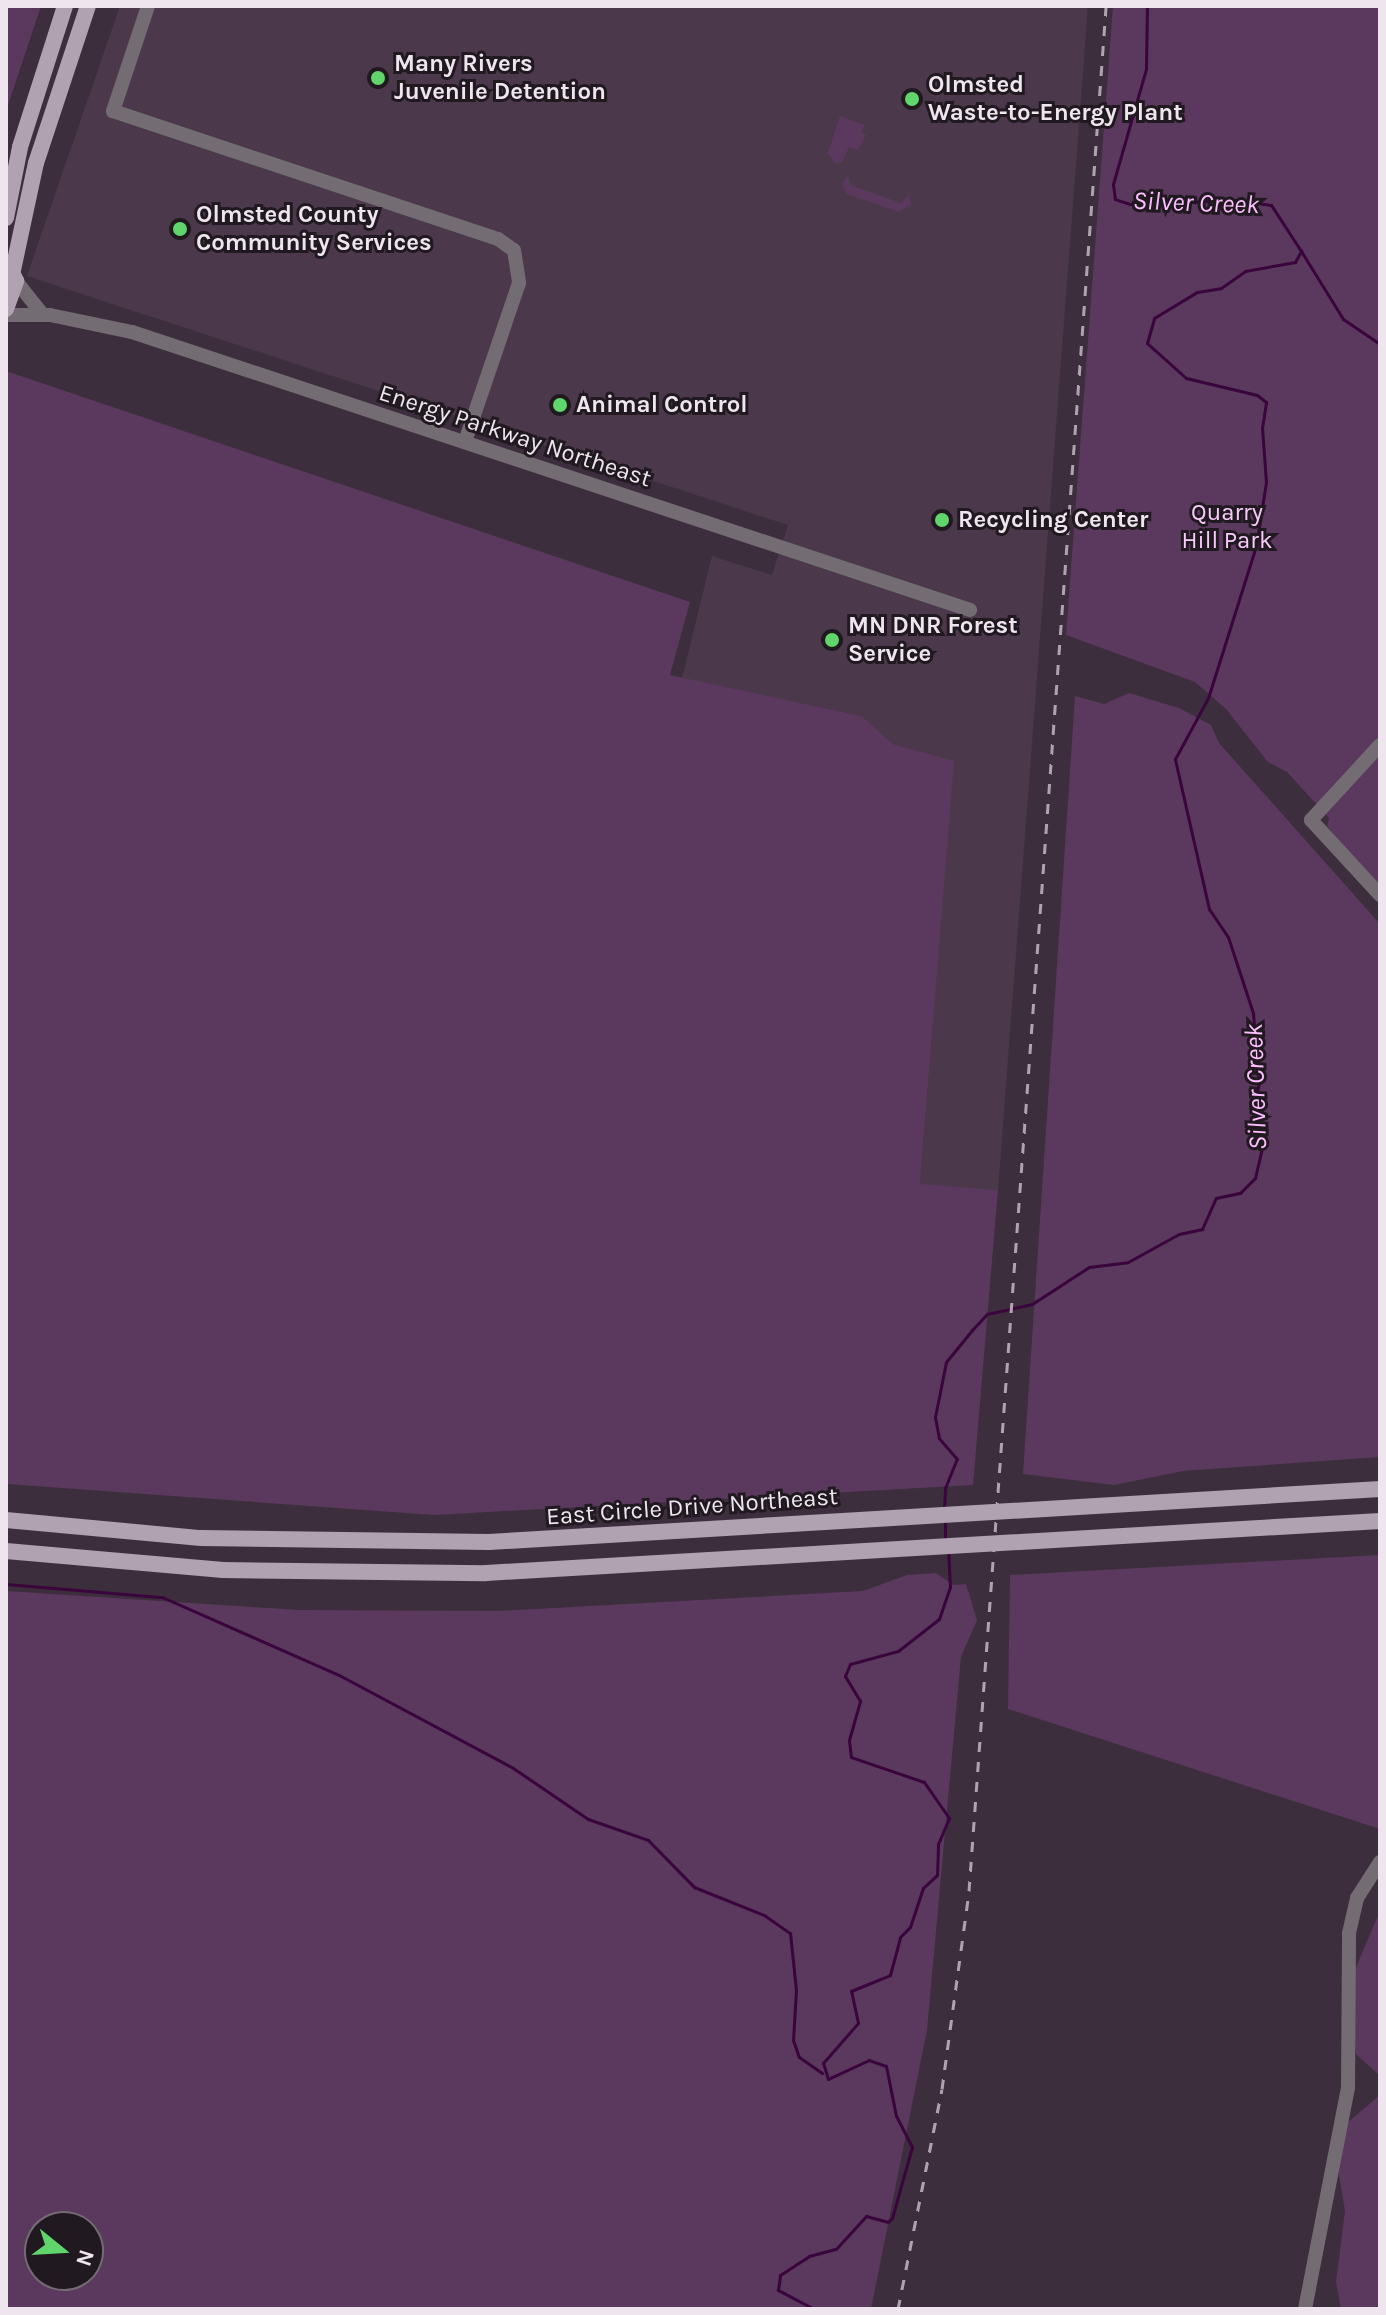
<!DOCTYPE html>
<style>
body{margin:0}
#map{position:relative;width:1386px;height:2315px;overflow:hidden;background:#3d2e3d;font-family:Karla,sans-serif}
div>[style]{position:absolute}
.built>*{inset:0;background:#4b394b}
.green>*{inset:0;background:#5b385d}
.stream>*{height:3px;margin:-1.5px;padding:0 1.5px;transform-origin:1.5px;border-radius:1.5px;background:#39053c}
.minor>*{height:14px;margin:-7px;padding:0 7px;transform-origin:7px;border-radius:7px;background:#736c73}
.major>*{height:16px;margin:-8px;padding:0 8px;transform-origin:8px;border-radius:8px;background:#b1a2b2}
.rail>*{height:3px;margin-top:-1.5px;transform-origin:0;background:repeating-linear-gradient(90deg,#afa3af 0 10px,transparent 0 20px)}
.dots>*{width:22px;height:22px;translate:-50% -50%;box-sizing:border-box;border:4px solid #201920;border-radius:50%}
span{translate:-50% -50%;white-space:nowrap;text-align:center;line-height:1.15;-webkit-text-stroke:6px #201920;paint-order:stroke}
.poi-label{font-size:24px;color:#eee5ee;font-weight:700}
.left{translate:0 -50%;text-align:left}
.street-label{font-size:24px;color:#eee5ee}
.park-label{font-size:24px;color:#f8cafa}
.water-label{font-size:26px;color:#fdbeff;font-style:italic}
.frame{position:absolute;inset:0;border:8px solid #eee5ee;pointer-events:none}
.north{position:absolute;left:24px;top:2211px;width:80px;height:80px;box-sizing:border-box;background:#201920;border:2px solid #726b72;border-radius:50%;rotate:108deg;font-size:22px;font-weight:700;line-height:32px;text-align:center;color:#eee5ee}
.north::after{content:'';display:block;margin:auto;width:28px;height:36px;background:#5fd56b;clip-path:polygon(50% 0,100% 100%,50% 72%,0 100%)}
</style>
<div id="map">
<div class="built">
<i style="clip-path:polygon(120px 6px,1088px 6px,998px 1190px,920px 1185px,953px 762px,893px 744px,862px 716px,682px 678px,712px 556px,772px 575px,788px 525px,27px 276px)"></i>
</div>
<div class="green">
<i style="clip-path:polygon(6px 6px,41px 6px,6px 111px)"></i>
<i style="clip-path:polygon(1113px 6px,1380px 6px,1380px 885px,1336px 840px,1327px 826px,1329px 818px,1287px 772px,1268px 762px,1226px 709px,1195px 682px,1066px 635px)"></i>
<i style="clip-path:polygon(840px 116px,865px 125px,861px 132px,866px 135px,858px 150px,849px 147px,842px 162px,835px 163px,828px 153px)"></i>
<i style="clip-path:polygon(848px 175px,850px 185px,901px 203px,909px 195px,911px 205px,899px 212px,847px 194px,842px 184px)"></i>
<i style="clip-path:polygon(6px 371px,690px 602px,670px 675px,862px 716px,893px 744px,954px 761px,920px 1184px,998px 1190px,973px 1485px,434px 1515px,6px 1484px)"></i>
<i style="clip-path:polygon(1129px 693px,1179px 708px,1211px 725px,1219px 743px,1380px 924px,1380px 1457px,1183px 1471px,1114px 1485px,1023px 1474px,1075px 696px,1104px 704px)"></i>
<i style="clip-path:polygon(1380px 1555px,1380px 1829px,1008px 1709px,1010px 1575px)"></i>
<i style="clip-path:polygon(evenodd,936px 1573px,953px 1585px,966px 1584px,977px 1620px,961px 1657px,927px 2030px,871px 2309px,6px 2309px,6px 1591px,299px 1610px,497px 1611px,863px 1591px,907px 1575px,936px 1573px,40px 2227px,88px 2227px,88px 2275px,40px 2275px,40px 2227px)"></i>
<i style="clip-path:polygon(1380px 1911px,1380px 2076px,1356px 2054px,1353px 2031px,1354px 1972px)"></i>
<i style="clip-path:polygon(1380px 2095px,1380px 2309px,1341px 2309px,1336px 2282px,1345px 2211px,1338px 2169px,1347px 2123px)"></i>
</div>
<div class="stream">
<i style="left:1301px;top:251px;width:80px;rotate:58.3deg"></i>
<i style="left:1343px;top:319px;width:45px;rotate:34deg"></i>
<i style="left:944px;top:1510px;width:22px;rotate:-87deg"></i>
<i style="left:945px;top:1488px;width:31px;rotate:-68deg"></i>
<i style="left:957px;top:1459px;width:28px;rotate:-131deg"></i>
<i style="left:939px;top:1438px;width:21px;rotate:-101deg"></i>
<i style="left:935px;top:1417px;width:56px;rotate:-78.7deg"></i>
<i style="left:946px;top:1362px;width:41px;rotate:-50.9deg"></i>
<i style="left:972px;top:1330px;width:22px;rotate:-47deg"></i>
<i style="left:987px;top:1314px;width:46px;rotate:-12.5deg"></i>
<i style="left:1032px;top:1304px;width:68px;rotate:-33deg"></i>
<i style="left:1089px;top:1267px;width:39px;rotate:-7deg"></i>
<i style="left:1128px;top:1262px;width:58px;rotate:-28.8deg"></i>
<i style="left:1179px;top:1234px;width:24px;rotate:-12deg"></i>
<i style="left:1202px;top:1229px;width:34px;rotate:-66deg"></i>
<i style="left:1216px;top:1198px;width:25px;rotate:-12deg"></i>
<i style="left:1240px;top:1193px;width:21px;rotate:-45deg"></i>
<i style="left:1255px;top:1178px;width:31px;rotate:-77deg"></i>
<i style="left:1262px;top:1148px;width:36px;rotate:-104deg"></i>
<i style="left:1253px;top:1113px;width:32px;rotate:-79deg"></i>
<i style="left:1259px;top:1082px;width:69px;rotate:-95deg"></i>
<i style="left:1253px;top:1013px;width:80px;rotate:-108.2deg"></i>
<i style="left:1228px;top:937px;width:34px;rotate:-124deg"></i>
<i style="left:1209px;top:909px;width:154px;rotate:-102.8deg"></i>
<i style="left:1175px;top:759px;width:69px;rotate:-61.6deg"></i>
<i style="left:1208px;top:698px;width:159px;rotate:-72.5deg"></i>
<i style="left:1256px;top:546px;width:65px;rotate:-81.1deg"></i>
<i style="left:1266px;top:482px;width:54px;rotate:-94.2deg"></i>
<i style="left:1262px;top:428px;width:26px;rotate:-81deg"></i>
<i style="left:1266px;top:402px;width:11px;rotate:-142deg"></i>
<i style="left:1257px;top:395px;width:73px;rotate:-166.5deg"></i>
<i style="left:1186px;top:378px;width:52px;rotate:-138.1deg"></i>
<i style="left:1147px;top:343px;width:26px;rotate:-74deg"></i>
<i style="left:1154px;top:318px;width:50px;rotate:-31.2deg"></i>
<i style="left:1197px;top:292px;width:24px;rotate:-9deg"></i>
<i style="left:1221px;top:288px;width:29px;rotate:-35deg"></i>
<i style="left:1245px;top:271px;width:51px;rotate:-10.2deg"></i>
<i style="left:1295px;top:262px;width:13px;rotate:-61deg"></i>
<i style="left:1301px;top:251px;width:55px;rotate:-123.1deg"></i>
<i style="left:1271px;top:205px;width:34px;rotate:-172deg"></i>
<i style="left:1237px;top:200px;width:107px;rotate:177.9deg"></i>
<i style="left:1130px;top:204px;width:16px;rotate:-162deg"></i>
<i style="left:1115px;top:199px;width:15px;rotate:-98deg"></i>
<i style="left:1113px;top:184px;width:120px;rotate:-74deg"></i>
<i style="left:1146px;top:69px;width:63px;rotate:-89.1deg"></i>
<i style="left:945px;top:1522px;width:20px;rotate:90deg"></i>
<i style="left:6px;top:1584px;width:157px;rotate:4.8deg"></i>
<i style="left:162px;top:1597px;width:193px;rotate:23.8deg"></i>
<i style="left:339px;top:1675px;width:197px;rotate:28.1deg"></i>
<i style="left:513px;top:1768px;width:91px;rotate:34.2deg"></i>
<i style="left:588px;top:1819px;width:64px;rotate:19.3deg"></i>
<i style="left:648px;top:1840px;width:66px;rotate:45.6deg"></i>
<i style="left:694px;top:1887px;width:75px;rotate:21.8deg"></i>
<i style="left:764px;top:1915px;width:32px;rotate:35deg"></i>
<i style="left:790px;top:1933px;width:57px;rotate:84deg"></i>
<i style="left:796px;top:1990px;width:50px;rotate:93.4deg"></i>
<i style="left:793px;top:2040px;width:18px;rotate:71deg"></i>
<i style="left:799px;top:2057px;width:28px;rotate:35deg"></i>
<i style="left:814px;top:2309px;width:41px;rotate:-152.2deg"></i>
<i style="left:778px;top:2290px;width:15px;rotate:-82deg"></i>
<i style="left:780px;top:2275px;width:35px;rotate:-33deg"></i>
<i style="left:809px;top:2256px;width:28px;rotate:-15deg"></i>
<i style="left:836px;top:2249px;width:45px;rotate:-47.7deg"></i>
<i style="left:866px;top:2216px;width:23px;rotate:15deg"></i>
<i style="left:888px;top:2222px;width:6px;rotate:-45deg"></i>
<i style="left:892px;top:2218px;width:74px;rotate:-74.3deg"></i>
<i style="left:912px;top:2147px;width:35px;rotate:-117deg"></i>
<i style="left:896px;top:2116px;width:51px;rotate:-101.3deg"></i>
<i style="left:886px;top:2066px;width:18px;rotate:-161deg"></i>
<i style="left:869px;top:2060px;width:45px;rotate:155.1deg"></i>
<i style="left:828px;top:2079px;width:17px;rotate:-107deg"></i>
<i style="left:823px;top:2063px;width:53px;rotate:-48.8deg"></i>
<i style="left:858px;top:2023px;width:33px;rotate:-102deg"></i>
<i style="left:851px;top:1991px;width:42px;rotate:-22.3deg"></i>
<i style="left:890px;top:1975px;width:39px;rotate:-75deg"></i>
<i style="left:900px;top:1937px;width:14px;rotate:-45deg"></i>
<i style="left:910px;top:1927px;width:41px;rotate:-71.6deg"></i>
<i style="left:923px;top:1888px;width:19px;rotate:-43deg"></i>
<i style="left:937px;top:1875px;width:31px;rotate:-88deg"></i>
<i style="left:938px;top:1844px;width:28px;rotate:-67deg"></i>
<i style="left:949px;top:1818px;width:44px;rotate:-124.8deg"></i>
<i style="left:924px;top:1782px;width:77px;rotate:-161.1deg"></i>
<i style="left:851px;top:1757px;width:17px;rotate:-97deg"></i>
<i style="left:849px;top:1740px;width:41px;rotate:-74.2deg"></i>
<i style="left:860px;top:1701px;width:29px;rotate:-121deg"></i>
<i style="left:845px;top:1676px;width:13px;rotate:-67deg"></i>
<i style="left:850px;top:1664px;width:50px;rotate:-15.2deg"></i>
<i style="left:898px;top:1651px;width:52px;rotate:-38deg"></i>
<i style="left:939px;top:1619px;width:34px;rotate:-71deg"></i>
<i style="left:950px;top:1587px;width:33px;rotate:-93deg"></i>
</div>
<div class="minor">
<i style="left:148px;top:6px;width:111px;rotate:108.4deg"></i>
<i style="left:113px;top:111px;width:406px;rotate:18.4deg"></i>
<i style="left:498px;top:239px;width:19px;rotate:35deg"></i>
<i style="left:514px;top:250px;width:33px;rotate:81deg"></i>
<i style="left:519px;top:283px;width:168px;rotate:108.8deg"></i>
<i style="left:16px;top:281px;width:43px;rotate:51.5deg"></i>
<i style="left:6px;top:315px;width:44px"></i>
<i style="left:50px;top:315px;width:84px;rotate:11.7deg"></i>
<i style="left:132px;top:332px;width:883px;rotate:18.35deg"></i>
<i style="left:1380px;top:745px;width:102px;rotate:132.6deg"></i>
<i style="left:1311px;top:820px;width:102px;rotate:47.4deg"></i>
<i style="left:1305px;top:2309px;width:226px;rotate:-79deg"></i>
<i style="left:1348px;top:2087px;width:154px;rotate:-89.6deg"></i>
<i style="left:1349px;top:1933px;width:36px;rotate:-77deg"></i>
<i style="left:1357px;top:1898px;width:43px;rotate:-57.4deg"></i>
</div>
<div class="major">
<i style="left:6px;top:218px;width:72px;rotate:-78.8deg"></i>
<i style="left:20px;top:147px;width:148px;rotate:-72.3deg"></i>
<i style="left:13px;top:270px;width:109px;rotate:-77.9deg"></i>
<i style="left:36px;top:163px;width:165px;rotate:-71.7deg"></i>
<i style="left:6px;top:309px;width:30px;rotate:-70deg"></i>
<i style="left:16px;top:281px;width:20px;rotate:-114deg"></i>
<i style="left:6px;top:1520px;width:196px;rotate:5.3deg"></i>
<i style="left:201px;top:1538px;width:288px;rotate:0.8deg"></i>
<i style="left:489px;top:1542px;width:893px;rotate:-3.4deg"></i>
<i style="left:6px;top:1551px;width:218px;rotate:5deg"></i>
<i style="left:223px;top:1570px;width:263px;rotate:0.7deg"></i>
<i style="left:486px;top:1573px;width:896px;rotate:-3.33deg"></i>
</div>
<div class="rail">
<i style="left:898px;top:2309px;width:224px;rotate:-78.7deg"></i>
<i style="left:942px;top:2089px;width:200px;rotate:-82.2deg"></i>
<i style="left:969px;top:1891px;width:1890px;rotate:-85.84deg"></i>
</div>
<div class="dots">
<i style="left:378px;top:78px;background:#5fd56b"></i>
<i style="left:912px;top:99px;background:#5fd56b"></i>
<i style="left:180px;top:229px;background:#5fd56b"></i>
<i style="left:560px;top:405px;background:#5fd56b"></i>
<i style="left:942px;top:520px;background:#5fd56b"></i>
<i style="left:832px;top:640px;background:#5fd56b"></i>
</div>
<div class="poi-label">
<span class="left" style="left:394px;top:78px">Many Rivers<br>Juvenile Detention</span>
<span class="left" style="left:928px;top:99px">Olmsted<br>Waste-to-Energy Plant</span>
<span class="left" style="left:196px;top:229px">Olmsted County<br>Community Services</span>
<span class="left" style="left:576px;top:405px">Animal Control</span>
<span class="left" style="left:958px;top:520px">Recycling Center</span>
<span class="left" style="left:848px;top:640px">MN DNR Forest<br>Service</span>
</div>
<div class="street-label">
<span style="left:515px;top:436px;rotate:18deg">Energy Parkway Northeast</span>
<span style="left:692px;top:1507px;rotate:-4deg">East Circle Drive Northeast</span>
</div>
<div class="park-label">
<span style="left:1227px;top:527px">Quarry<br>Hill Park</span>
</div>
<div class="water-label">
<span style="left:1196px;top:203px;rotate:2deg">Silver Creek</span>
<span style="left:1256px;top:1087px;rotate:-92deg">Silver Creek</span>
</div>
<div class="frame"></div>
<div class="north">N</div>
</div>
